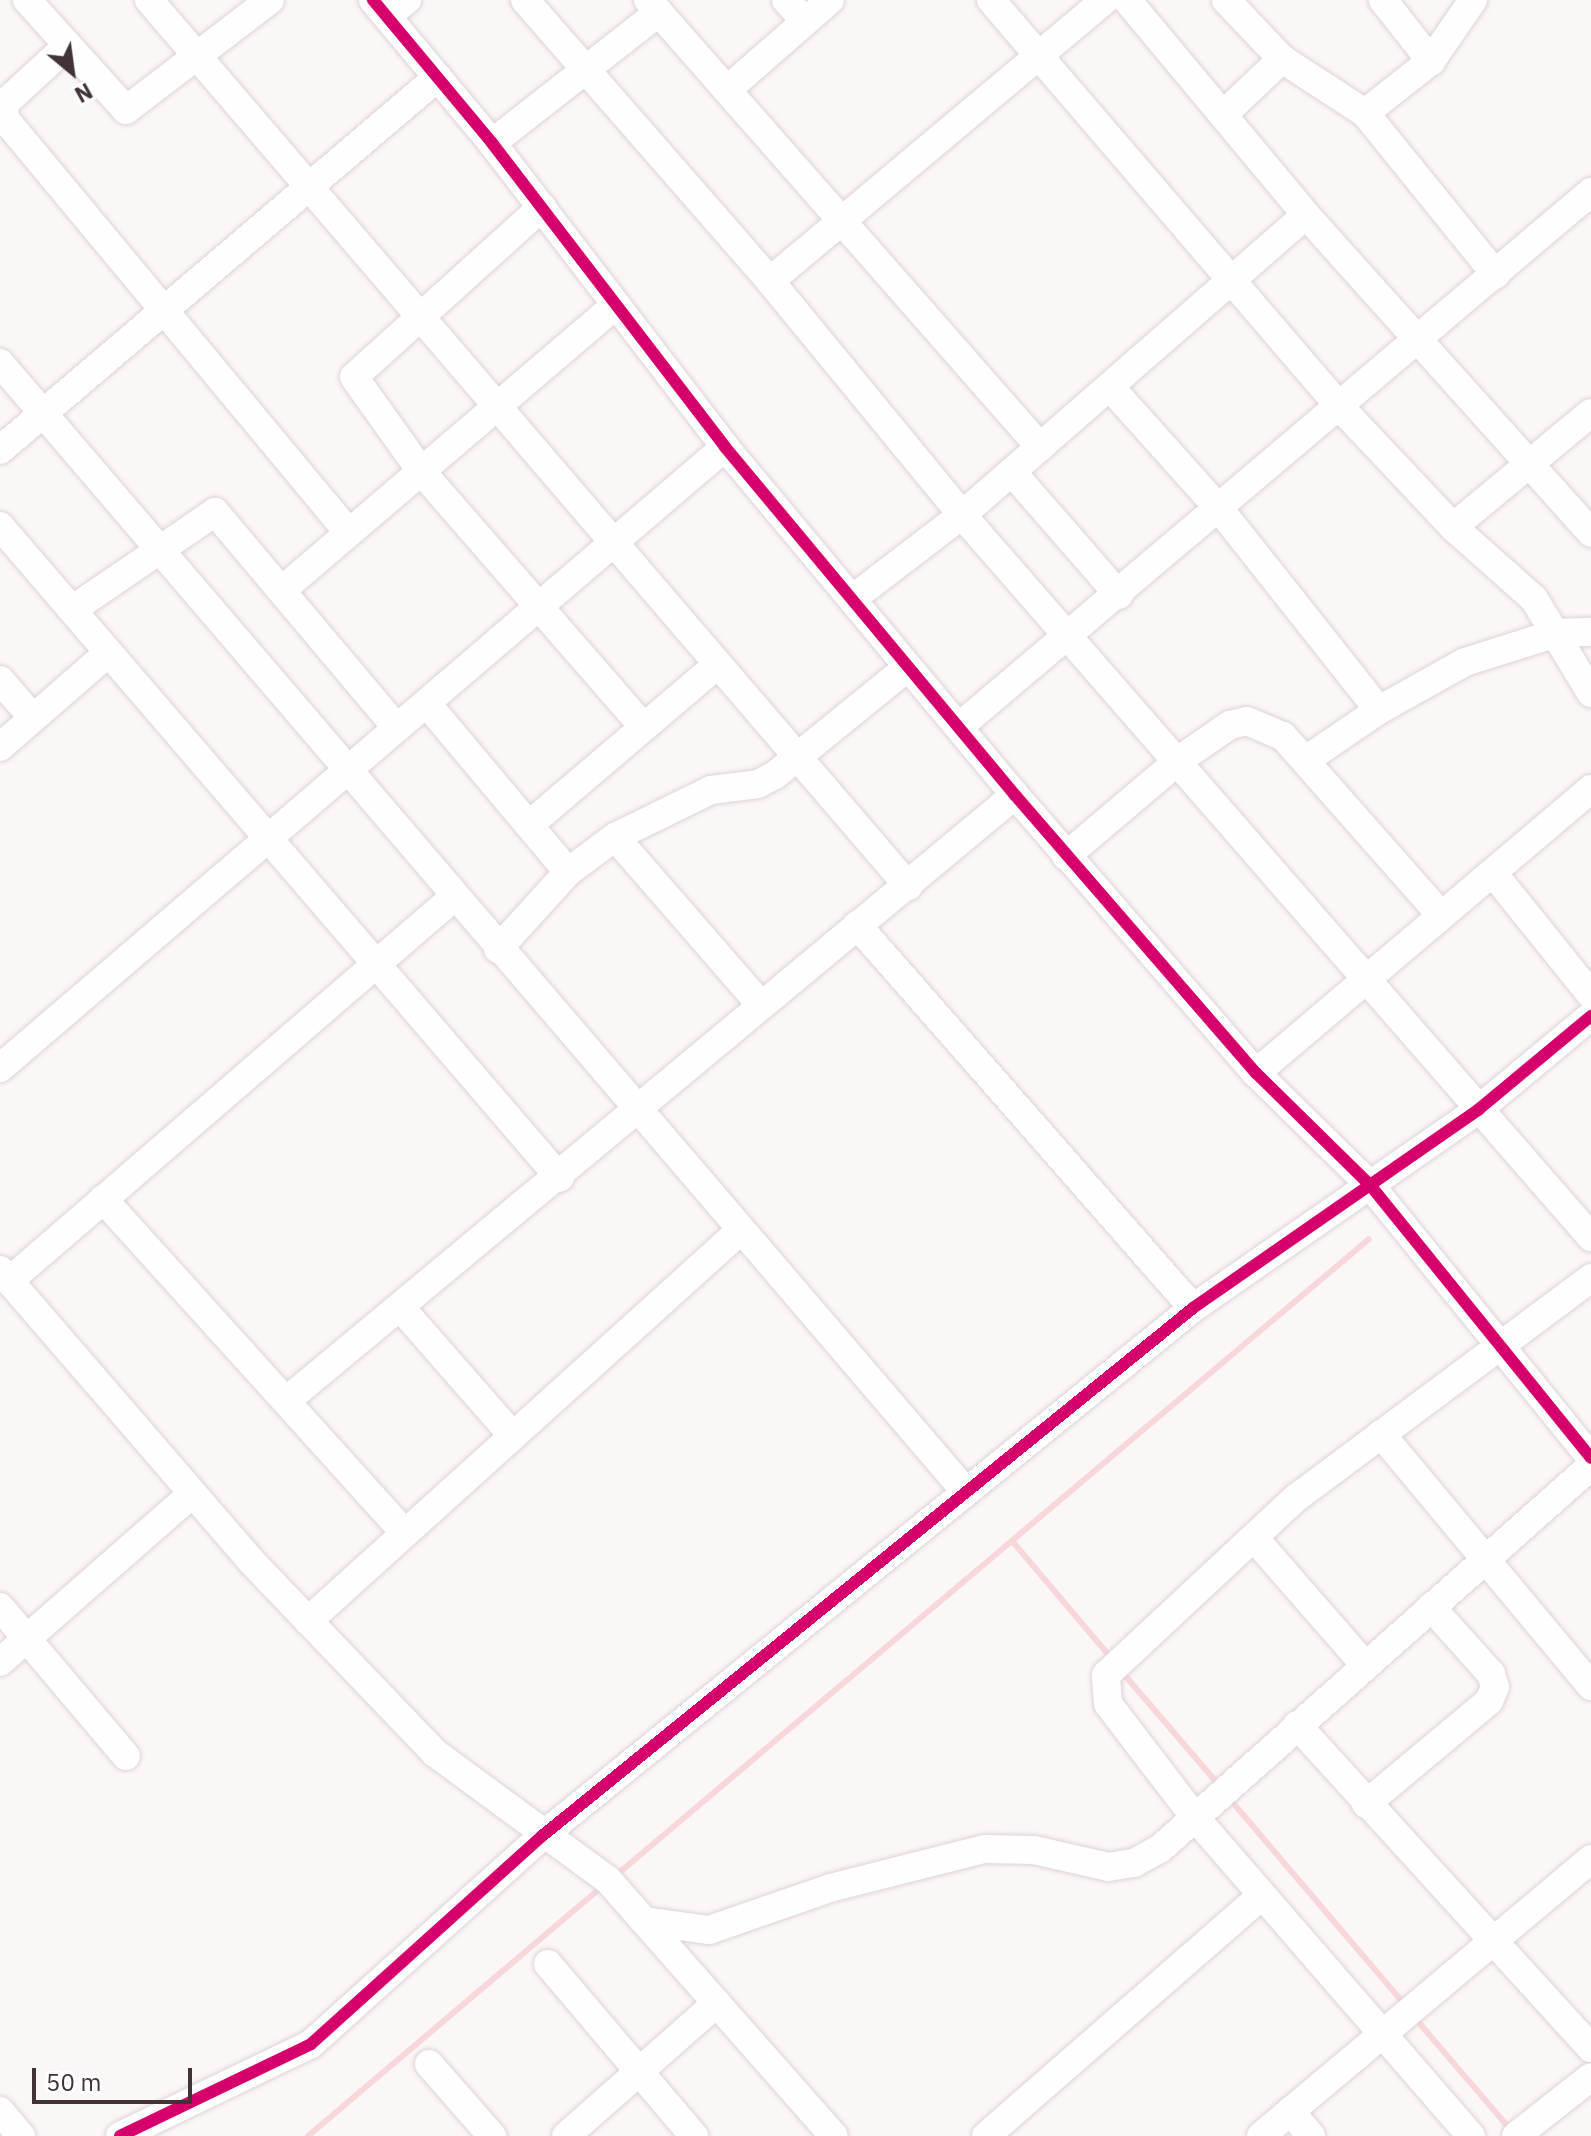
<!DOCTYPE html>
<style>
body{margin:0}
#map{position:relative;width:1591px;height:2136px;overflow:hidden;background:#fbf7f7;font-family:"IBM Plex Sans",sans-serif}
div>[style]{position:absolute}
.stream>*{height:6px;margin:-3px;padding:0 3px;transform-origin:3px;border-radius:3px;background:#f8d7db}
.roads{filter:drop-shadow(0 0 2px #ddd3d5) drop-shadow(0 0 2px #ddd3d5)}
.minor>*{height:28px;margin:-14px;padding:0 14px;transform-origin:14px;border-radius:14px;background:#fefefe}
.cycleway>*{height:12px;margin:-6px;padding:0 6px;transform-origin:6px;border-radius:6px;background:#d6006c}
span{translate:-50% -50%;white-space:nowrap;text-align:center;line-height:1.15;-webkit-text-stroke:8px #fff;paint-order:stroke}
.north{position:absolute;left:32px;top:32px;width:80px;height:80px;-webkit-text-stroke:6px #fff;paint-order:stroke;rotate:151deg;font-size:22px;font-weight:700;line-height:32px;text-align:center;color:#423436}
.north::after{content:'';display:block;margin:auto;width:28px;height:36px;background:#423436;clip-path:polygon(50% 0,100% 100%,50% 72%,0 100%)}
.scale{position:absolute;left:32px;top:2068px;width:160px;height:36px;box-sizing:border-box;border:4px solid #423436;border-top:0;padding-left:10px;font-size:24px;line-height:28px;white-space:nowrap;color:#423436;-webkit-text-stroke:6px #fff;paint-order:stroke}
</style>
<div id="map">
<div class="stream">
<i style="left:1012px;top:1541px;width:156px;rotate:49.7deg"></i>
<i style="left:1122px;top:1672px;width:149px;rotate:49.4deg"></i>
<i style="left:1228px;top:1797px;width:273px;rotate:49.6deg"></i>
<i style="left:614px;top:1877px;width:988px;rotate:-40.2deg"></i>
<i style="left:1414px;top:2017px;width:149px;rotate:49.4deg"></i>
<i style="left:308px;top:2136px;width:385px;rotate:-40.3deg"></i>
</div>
<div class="roads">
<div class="minor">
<i style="left:27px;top:0;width:148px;rotate:48deg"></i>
<i style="left:126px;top:110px;width:181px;rotate:-37.4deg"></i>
<i style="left:149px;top:0;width:1167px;rotate:49.41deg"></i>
<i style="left:373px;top:0;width:186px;rotate:50.2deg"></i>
<i style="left:492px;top:143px;width:383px;rotate:52.5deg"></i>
<i style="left:725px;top:447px;width:453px;rotate:50.2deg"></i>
<i style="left:1015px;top:795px;width:368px;rotate:49.1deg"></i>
<i style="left:1256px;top:1073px;width:160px;rotate:44.5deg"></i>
<i style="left:1370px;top:1185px;width:351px;rotate:51deg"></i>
<i style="left:525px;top:0;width:373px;rotate:48.9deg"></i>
<i style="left:770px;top:281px;width:303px;rotate:50.6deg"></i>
<i style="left:962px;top:515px;width:958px;rotate:48.94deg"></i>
<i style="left:648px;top:0;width:595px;rotate:48.75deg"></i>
<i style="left:786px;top:0;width:28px;rotate:48deg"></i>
<i style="left:991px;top:0;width:536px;rotate:49.39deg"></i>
<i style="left:1340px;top:407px;width:165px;rotate:46.7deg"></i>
<i style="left:1453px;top:527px;width:108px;rotate:41.6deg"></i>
<i style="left:1534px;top:599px;width:110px;rotate:58.8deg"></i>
<i style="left:1127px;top:0;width:280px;rotate:50.2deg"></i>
<i style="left:1306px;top:215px;width:427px;rotate:48.1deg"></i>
<i style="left:1226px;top:0;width:81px;rotate:46.5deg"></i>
<i style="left:1282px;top:59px;width:99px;rotate:33deg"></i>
<i style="left:1365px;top:113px;width:208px;rotate:51deg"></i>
<i style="left:1383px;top:0;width:78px;rotate:51.8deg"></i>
<i style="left:387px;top:16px;width:26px;rotate:-39deg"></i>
<i style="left:67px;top:46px;width:86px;rotate:137.4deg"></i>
<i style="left:4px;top:104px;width:15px;rotate:86deg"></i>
<i style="left:5px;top:119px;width:538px;rotate:50.28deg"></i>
<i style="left:728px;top:89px;width:135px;rotate:-41.1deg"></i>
<i style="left:1225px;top:113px;width:79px;rotate:-43.5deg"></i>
<i style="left:1365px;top:113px;width:84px;rotate:-38.2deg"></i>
<i style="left:1431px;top:61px;width:74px;rotate:-55.5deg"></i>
<i style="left:492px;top:143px;width:212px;rotate:-38.1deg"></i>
<i style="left:542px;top:207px;width:253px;rotate:137.9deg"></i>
<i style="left:354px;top:377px;width:115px;rotate:54.5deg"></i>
<i style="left:421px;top:471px;width:338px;rotate:49deg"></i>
<i style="left:770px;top:281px;width:437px;rotate:-40deg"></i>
<i style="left:0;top:363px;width:1486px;rotate:49.45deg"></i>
<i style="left:1111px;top:388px;width:165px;rotate:48.2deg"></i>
<i style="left:1221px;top:511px;width:254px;rotate:51.6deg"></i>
<i style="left:0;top:450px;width:575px;rotate:-40.42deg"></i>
<i style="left:1012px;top:472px;width:163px;rotate:49deg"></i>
<i style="left:0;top:526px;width:859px;rotate:49.34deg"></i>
<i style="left:1453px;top:527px;width:179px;rotate:-39.6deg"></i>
<i style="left:282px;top:590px;width:439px;rotate:-40.5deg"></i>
<i style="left:852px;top:599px;width:138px;rotate:-37.4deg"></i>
<i style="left:962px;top:515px;width:456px;rotate:-41.1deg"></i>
<i style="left:73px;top:609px;width:172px;rotate:-34.3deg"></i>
<i style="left:215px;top:512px;width:282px;rotate:49.9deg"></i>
<i style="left:0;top:680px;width:49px;rotate:49.1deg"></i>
<i style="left:428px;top:705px;width:218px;rotate:50deg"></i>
<i style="left:960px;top:726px;width:827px;rotate:-40.24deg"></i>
<i style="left:0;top:747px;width:143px;rotate:-41deg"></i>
<i style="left:1306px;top:760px;width:88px;rotate:-34.4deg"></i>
<i style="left:1379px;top:710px;width:98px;rotate:-29.2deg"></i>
<i style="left:1465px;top:662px;width:96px;rotate:-17.5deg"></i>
<i style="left:1557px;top:633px;width:34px;rotate:-2deg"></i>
<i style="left:529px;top:825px;width:247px;rotate:-40.4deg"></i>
<i style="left:615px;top:837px;width:223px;rotate:49deg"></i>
<i style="left:1066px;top:856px;width:148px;rotate:-40.3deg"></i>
<i style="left:1179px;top:760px;width:62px;rotate:-34.5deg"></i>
<i style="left:1230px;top:725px;width:17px;rotate:-13deg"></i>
<i style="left:1247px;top:721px;width:39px;rotate:23deg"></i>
<i style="left:1283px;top:736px;width:239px;rotate:48.6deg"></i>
<i style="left:1493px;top:873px;width:156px;rotate:51.2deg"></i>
<i style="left:857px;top:925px;width:509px;rotate:48.74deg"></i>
<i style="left:498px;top:949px;width:104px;rotate:-47.7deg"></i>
<i style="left:568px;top:872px;width:59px;rotate:-36.7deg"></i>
<i style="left:615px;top:837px;width:107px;rotate:-26.1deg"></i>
<i style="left:711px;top:790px;width:47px;rotate:-7.3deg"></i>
<i style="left:758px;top:784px;width:19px;rotate:-28deg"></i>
<i style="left:775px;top:775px;width:171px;rotate:-39.1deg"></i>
<i style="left:0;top:1068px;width:955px;rotate:-40.58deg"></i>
<i style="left:1256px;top:1073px;width:439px;rotate:-40.3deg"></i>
<i style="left:103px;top:1199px;width:447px;rotate:47.9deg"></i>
<i style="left:0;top:1270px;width:384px;rotate:49.2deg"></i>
<i style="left:251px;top:1561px;width:266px;rotate:46.2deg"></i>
<i style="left:435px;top:1753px;width:215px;rotate:36.3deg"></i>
<i style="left:608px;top:1880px;width:341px;rotate:48.6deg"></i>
<i style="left:9px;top:1281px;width:588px;rotate:-40.79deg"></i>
<i style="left:401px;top:1308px;width:169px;rotate:48.8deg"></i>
<i style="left:286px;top:1401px;width:948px;rotate:-39.74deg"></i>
<i style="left:1381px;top:1434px;width:328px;rotate:50.2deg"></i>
<i style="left:1255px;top:1539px;width:164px;rotate:48.9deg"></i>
<i style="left:0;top:1607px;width:195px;rotate:49.8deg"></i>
<i style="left:308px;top:1621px;width:582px;rotate:-42.08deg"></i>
<i style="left:0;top:1662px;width:255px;rotate:-41.2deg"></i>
<i style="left:1297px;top:1725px;width:437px;rotate:47.7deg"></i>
<i style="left:1366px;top:1804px;width:160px;rotate:-39.9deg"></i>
<i style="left:1489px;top:1701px;width:15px;rotate:-67deg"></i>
<i style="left:1495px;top:1687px;width:14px;rotate:-107deg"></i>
<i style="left:1491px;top:1674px;width:90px;rotate:-131.8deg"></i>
<i style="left:644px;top:1921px;width:66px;rotate:7.9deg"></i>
<i style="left:709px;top:1930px;width:128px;rotate:-19.1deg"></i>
<i style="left:830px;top:1888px;width:159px;rotate:-14.2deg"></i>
<i style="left:984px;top:1849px;width:50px;rotate:1.1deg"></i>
<i style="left:1034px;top:1850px;width:76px;rotate:12.9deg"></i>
<i style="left:1108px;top:1867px;width:26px;rotate:-9deg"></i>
<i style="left:1134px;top:1863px;width:31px;rotate:-29deg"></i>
<i style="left:1161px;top:1848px;width:575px;rotate:-41.62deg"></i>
<i style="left:548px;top:1964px;width:226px;rotate:49.7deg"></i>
<i style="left:429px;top:2064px;width:96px;rotate:48.8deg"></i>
<i style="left:0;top:2111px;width:33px;rotate:50deg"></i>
<i style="left:1290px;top:2111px;width:33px;rotate:50deg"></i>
<i style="left:120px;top:2136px;width:212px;rotate:-25.7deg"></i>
<i style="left:311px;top:2044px;width:311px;rotate:-42deg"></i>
<i style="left:542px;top:1836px;width:838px;rotate:-39.04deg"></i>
<i style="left:1193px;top:1308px;width:348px;rotate:-34.8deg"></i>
<i style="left:1479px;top:1109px;width:146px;rotate:-39.7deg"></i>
<i style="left:566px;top:2136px;width:201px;rotate:-41.4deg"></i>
<i style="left:986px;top:2136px;width:366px;rotate:-41.1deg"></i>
<i style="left:1261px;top:2136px;width:431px;rotate:-40deg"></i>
<i style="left:1471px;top:2136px;width:425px;rotate:-130.9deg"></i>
<i style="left:1193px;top:1815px;width:140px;rotate:-127.4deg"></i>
<i style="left:1108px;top:1704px;width:29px;rotate:-94deg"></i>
<i style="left:1106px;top:1675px;width:260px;rotate:-43deg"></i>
<i style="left:1296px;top:1498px;width:368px;rotate:-36.7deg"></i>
<i style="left:1516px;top:2136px;width:95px;rotate:-38.2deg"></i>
</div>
</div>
<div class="cycleway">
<i style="left:373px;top:0;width:186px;rotate:50.2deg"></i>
<i style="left:492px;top:143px;width:383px;rotate:52.5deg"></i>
<i style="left:725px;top:447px;width:453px;rotate:50.2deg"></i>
<i style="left:1015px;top:795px;width:368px;rotate:49.1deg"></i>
<i style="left:1256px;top:1073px;width:160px;rotate:44.5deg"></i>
<i style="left:1370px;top:1185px;width:351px;rotate:51deg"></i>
<i style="left:120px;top:2136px;width:212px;rotate:-25.7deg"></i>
<i style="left:311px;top:2044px;width:311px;rotate:-42deg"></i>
<i style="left:542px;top:1836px;width:838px;rotate:-39.04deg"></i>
<i style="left:1193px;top:1308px;width:348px;rotate:-34.8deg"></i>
<i style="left:1479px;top:1109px;width:146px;rotate:-39.7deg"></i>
</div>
<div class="north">N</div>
<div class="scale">50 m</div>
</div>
